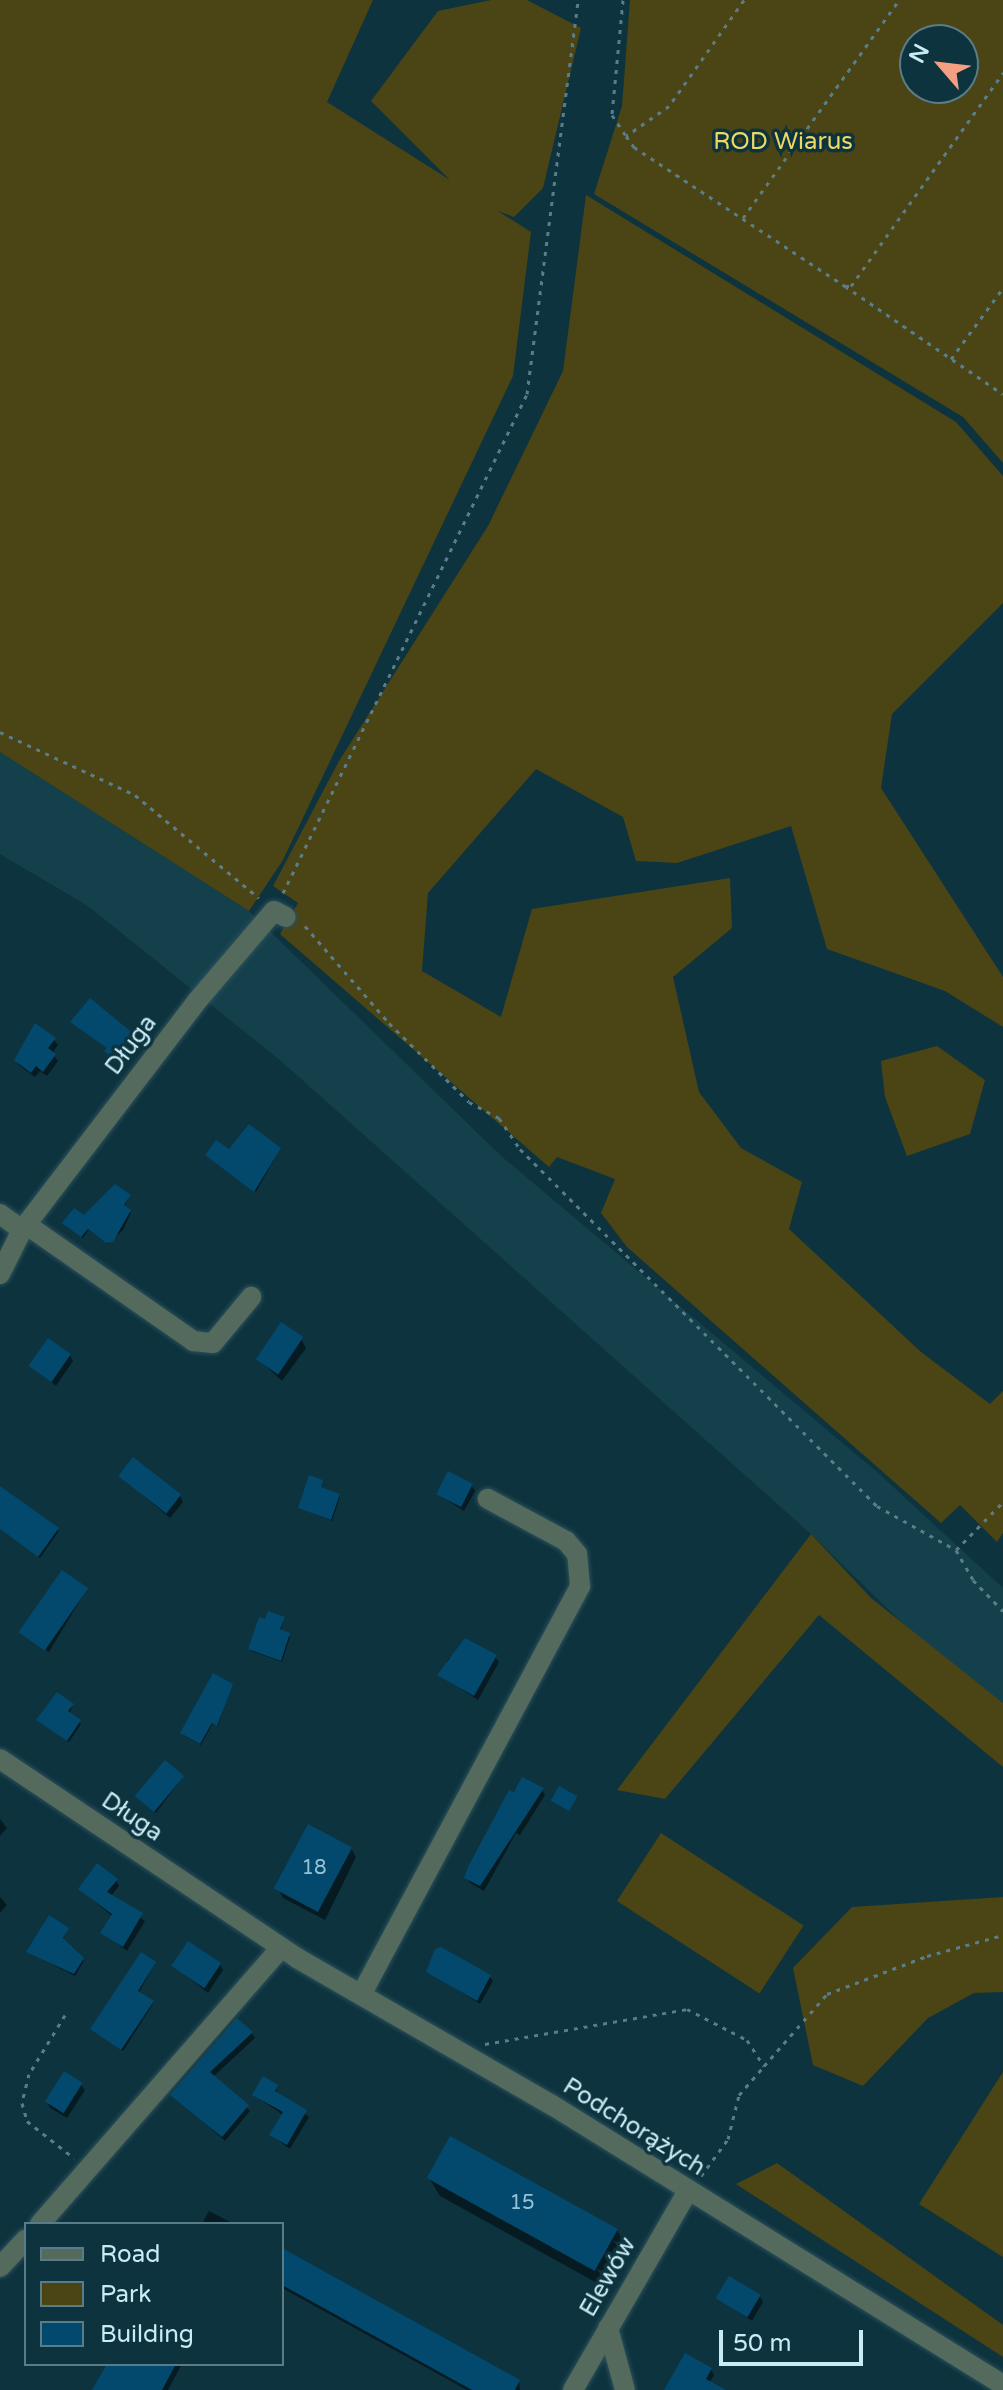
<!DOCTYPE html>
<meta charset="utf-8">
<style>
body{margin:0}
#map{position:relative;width:1003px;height:2390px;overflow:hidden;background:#0d333e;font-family:"Varela Round",sans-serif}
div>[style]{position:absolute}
.built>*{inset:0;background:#14404c}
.green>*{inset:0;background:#4b4415;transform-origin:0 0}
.shadow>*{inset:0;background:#0007}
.building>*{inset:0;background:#03496e;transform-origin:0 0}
.path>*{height:3px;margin-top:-1.5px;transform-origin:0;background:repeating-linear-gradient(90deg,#5a7e89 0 4px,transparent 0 10px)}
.roads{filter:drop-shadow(0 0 2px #2b505b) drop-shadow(0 0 2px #2b505b)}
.minor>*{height:20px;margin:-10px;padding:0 10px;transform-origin:10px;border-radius:10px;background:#536a5d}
span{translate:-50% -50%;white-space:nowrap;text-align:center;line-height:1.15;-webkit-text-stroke:7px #0d333e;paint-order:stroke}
.number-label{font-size:20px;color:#98c2d4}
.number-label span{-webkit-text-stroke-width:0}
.park-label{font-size:24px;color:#ecd963}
.street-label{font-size:24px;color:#c9ebf6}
.legend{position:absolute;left:24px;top:2222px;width:260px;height:144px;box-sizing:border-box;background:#0d333e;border:2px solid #587d88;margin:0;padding:10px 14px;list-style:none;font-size:24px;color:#c9ebf6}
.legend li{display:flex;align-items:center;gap:16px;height:40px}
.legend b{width:40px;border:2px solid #587d88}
.north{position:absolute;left:899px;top:24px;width:80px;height:80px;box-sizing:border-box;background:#0d333e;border:2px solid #587d88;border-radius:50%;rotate:298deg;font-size:22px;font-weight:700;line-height:32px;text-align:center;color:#c9ebf6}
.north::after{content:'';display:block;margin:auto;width:28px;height:36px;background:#f3a082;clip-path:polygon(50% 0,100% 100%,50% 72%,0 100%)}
.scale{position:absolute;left:719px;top:2330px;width:144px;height:36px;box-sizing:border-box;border:4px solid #c9ebf6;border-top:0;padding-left:10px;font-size:24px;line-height:28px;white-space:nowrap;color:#c9ebf6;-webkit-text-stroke:6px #0d333e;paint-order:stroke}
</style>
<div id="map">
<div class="built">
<i style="clip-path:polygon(0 752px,249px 911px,500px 1155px,877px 1472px,1003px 1588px,1003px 1721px,811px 1534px,281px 1061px,88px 906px,0 854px)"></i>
</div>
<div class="green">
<i style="clip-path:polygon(0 0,373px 0,327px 102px,450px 180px,371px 101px,438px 11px,491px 0,527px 0,581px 28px,543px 188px,514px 217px,498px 211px,531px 232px,513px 376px,283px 860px,249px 911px,0 752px)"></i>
<i style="clip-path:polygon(evenodd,630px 0,1003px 0,1003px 463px,963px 417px,594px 194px,622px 106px,630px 0,915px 40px,963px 40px,963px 88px,915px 88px,915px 40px)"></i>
<i style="clip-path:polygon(586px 195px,956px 422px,1003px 476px,1003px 603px,892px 714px,881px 788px,1003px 977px,1003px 1027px,945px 991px,827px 949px,791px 826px,677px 863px,636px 861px,623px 817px,536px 769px,428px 893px,422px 971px,501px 1017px,532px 909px,730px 878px,732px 928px,673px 977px,699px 1092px,741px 1148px,802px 1182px,789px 1229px,921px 1352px,990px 1404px,1003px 1391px,1003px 1533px,997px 1542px,960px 1505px,941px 1523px,627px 1247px,601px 1213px,615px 1179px,557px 1157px,549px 1167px,280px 934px,298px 903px,273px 886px,339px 761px,488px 526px,563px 371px)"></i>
<i style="clip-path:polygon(937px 1046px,985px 1080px,970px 1134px,907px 1156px,885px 1097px,881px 1061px)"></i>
<i style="clip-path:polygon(811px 1534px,871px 1598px,1003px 1703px,1003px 1767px,819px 1615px,665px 1799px,617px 1790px)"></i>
<i style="left:661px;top:1833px;width:170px;height:81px;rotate:33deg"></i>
<i style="clip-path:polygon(1003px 1897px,1003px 1992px,974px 1993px,928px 2018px,863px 2086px,813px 2065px,793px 1968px,852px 1907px)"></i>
<i style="clip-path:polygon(1003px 2072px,1003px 2257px,919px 2204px)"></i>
<i style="clip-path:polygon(777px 2163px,1003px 2325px,1003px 2357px,736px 2184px)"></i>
</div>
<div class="shadow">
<i style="clip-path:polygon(54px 1040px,58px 1045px,52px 1053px,58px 1061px,47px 1076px,40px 1071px,35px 1077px,20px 1066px,16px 1060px)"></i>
<i style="clip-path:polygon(139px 1041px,121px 1065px,108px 1053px)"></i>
<i style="clip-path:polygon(280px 1149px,256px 1192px,208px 1157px,229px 1152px)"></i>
<i style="clip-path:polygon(129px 1197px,124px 1208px,131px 1213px,123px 1230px,108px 1244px,89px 1230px,83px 1238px,66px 1225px)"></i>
<i style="clip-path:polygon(301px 1339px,306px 1348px,282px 1381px,257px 1358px)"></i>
<i style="clip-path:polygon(70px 1355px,73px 1361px,56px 1386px,32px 1366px)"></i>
<i style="clip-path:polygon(120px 1476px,180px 1496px,183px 1502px,170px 1518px)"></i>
<i style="clip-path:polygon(322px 1482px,321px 1489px,340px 1497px,332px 1521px,300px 1508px)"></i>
<i style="clip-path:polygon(471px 1485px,475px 1491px,464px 1511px,438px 1494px)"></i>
<i style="clip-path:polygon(0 1488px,59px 1531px,40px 1558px,0 1529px)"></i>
<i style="clip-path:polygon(87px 1589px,49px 1652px,23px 1635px,22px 1633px)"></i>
<i style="clip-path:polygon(283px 1618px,281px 1632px,290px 1637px,282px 1662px,251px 1651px)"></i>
<i style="clip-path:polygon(495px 1657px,499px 1662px,478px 1700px,440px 1675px,449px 1658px)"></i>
<i style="clip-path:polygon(231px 1685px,218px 1726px,213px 1723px,201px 1745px,183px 1735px)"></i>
<i style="clip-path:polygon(73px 1705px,69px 1714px,81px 1724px,69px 1742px,38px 1721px)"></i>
<i style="clip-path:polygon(182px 1778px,156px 1813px,138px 1798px)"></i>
<i style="clip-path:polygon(542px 1790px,545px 1795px,520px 1835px,516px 1833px,484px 1891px,470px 1883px,467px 1878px)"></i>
<i style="clip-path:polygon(0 1819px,7px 1828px,0 1836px)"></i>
<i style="clip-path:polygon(351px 1848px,356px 1857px,325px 1920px,283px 1898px,278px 1889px)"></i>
<i style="clip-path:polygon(116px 1880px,119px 1886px,111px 1896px,145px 1921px,127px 1951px,103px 1933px,113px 1917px,80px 1889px)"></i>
<i style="clip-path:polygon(0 1897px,7px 1905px,0 1913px)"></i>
<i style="clip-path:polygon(67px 1929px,63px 1941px,84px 1961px,75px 1976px,28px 1952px)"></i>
<i style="clip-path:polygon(155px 1963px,138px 1994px,153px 2004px,123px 2051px,94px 2031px)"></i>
<i style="clip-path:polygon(220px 1964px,223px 1970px,208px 1993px,174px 1966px)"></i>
<i style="clip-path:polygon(429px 1972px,490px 1977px,493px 1981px,480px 2004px)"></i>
<i style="clip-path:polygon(252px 2033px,255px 2038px,213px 2077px,250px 2111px,225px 2141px,173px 2095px)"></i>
<i style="clip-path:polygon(81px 2085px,85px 2090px,67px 2118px,50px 2108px,47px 2102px)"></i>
<i style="clip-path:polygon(276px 2086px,277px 2095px,309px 2117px,290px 2149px,271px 2135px,283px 2115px,254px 2095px)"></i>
<i style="clip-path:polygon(429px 2178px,617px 2230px,627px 2248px,606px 2288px,440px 2196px)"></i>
<i style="clip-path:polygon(209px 2211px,234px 2224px,202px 2224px)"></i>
<i style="clip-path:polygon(282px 2251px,519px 2381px,520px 2390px,467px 2390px,282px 2288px)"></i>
<i style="clip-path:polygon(760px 2296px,763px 2302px,752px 2321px,719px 2298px)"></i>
<i style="clip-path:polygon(109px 2364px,182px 2364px,168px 2390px,95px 2390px)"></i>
<i style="clip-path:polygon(711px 2369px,714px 2375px,705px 2390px,669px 2390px)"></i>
</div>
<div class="building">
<i style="clip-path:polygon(90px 998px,140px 1039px,120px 1064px,104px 1051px,107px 1048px,70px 1022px)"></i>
<i style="clip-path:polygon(35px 1023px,56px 1038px,48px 1048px,56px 1054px,43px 1072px,36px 1066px,31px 1073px,14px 1060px)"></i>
<i style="clip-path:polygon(249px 1124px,281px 1148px,254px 1192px,205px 1155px,216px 1140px,229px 1149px)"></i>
<i style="clip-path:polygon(115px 1184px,131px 1195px,124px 1205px,131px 1210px,113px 1242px,106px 1243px,88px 1229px,81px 1237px,62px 1223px,74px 1208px,84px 1215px)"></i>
<i style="left:281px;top:1322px;width:27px;height:45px;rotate:34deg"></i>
<i style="left:48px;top:1338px;width:28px;height:34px;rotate:35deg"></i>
<i style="left:133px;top:1457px;width:61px;height:24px;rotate:38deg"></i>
<i style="left:448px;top:1471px;width:28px;height:26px;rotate:27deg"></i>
<i style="clip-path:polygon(309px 1475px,323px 1480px,321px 1487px,340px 1494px,331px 1520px,298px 1508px)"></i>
<i style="clip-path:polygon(0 1486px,59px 1528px,38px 1557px,0 1529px)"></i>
<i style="left:62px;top:1570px;width:32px;height:76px;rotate:35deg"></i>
<i style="clip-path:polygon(268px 1611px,285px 1617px,280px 1629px,290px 1633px,281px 1661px,248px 1649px,259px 1617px,265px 1619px)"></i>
<i style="clip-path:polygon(465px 1638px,497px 1655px,474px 1696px,437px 1675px)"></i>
<i style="clip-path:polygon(213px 1673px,233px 1684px,217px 1726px,212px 1723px,200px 1744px,180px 1733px)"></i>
<i style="clip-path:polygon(57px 1692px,74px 1704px,68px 1711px,81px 1720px,67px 1741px,36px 1720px)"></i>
<i style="left:165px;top:1760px;width:25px;height:47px;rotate:40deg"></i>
<i style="clip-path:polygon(522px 1777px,544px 1788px,480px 1886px,464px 1878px,468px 1867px,509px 1790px,514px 1792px)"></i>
<i style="left:559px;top:1786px;width:21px;height:17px;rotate:29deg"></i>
<i style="left:308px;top:1824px;width:50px;height:73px;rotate:28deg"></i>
<i style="clip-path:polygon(97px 1863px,118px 1879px,107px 1892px,143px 1913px,123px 1947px,100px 1933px,112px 1914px,78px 1889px)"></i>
<i style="clip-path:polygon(49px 1915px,69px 1928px,63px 1938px,84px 1958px,74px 1974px,26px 1952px)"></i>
<i style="left:188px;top:1941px;width:40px;height:30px;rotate:34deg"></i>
<i style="clip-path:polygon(441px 1947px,491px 1975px,477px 2001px,426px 1972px,435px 1949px)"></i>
<i style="clip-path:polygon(141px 1952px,156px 1962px,138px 1991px,154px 2001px,121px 2050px,90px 2029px)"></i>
<i style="clip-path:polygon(237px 2018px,253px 2032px,210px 2072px,249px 2105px,222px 2137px,170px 2095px)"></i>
<i style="left:64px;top:2071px;width:22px;height:36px;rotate:32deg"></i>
<i style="clip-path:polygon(263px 2076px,278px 2085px,275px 2091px,307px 2110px,287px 2145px,269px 2135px,283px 2112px,252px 2095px)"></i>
<i style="left:450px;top:2136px;width:192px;height:48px;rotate:29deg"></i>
<i style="clip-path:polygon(282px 2248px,520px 2380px,515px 2390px,472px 2390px,282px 2285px)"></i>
<i style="left:729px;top:2276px;width:37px;height:26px;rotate:31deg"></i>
<i style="clip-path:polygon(685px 2353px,712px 2368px,706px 2379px,726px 2390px,664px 2390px)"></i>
<i style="clip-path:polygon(107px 2364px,176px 2364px,162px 2390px,92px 2390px)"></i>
</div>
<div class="path">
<i style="left:623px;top:0;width:116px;rotate:95.5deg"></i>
<i style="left:612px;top:115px;width:25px;rotate:56deg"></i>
<i style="left:744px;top:0;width:130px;rotate:125.3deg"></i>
<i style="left:669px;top:106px;width:52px;rotate:145.1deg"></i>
<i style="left:626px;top:136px;width:14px;rotate:54deg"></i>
<i style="left:634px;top:147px;width:253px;rotate:33.4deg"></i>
<i style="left:845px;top:286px;width:6px"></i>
<i style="left:851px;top:286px;width:262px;rotate:-54.5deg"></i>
<i style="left:743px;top:218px;width:268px;rotate:-54.4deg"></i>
<i style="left:845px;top:286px;width:191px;rotate:34.4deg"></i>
<i style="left:951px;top:359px;width:88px;rotate:-53.8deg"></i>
<i style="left:0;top:732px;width:149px;rotate:25deg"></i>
<i style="left:135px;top:795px;width:161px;rotate:39.7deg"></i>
<i style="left:283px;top:893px;width:555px;rotate:-63.94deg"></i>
<i style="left:527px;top:394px;width:397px;rotate:-82.6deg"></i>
<i style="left:305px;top:926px;width:128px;rotate:49.1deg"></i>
<i style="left:389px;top:1023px;width:112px;rotate:44.6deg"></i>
<i style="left:469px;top:1102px;width:34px;rotate:28deg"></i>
<i style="left:499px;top:1118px;width:37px;rotate:56deg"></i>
<i style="left:520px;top:1149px;width:505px;rotate:45deg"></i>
<i style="left:877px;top:1506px;width:90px;rotate:29.1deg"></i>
<i style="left:956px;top:1550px;width:67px;rotate:-45.6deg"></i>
<i style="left:956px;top:1550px;width:34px;rotate:60deg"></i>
<i style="left:973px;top:1580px;width:43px;rotate:45.9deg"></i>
<i style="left:65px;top:2015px;width:69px;rotate:121.4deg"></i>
<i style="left:29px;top:2074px;width:30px;rotate:104deg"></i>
<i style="left:22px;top:2103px;width:19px;rotate:74deg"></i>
<i style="left:27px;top:2121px;width:60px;rotate:38.2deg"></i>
<i style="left:485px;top:2044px;width:205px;rotate:-9.8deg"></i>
<i style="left:687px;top:2009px;width:68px;rotate:27.3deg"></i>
<i style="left:747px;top:2040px;width:31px;rotate:57deg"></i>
<i style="left:764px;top:2066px;width:96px;rotate:-48.8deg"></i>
<i style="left:827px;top:1994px;width:107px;rotate:-20.8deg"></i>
<i style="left:927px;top:1956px;width:79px;rotate:-15.4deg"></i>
<i style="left:701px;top:2176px;width:46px;rotate:-53.9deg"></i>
<i style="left:728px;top:2139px;width:45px;rotate:-76deg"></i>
<i style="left:739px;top:2095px;width:37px;rotate:-49deg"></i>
</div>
<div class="roads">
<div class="minor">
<i style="left:0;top:1214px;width:27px;rotate:36deg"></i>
<i style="left:27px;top:1225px;width:203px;rotate:34.9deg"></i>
<i style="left:193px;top:1341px;width:20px;rotate:6deg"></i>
<i style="left:213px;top:1343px;width:60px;rotate:-50.4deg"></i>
<i style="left:0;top:1274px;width:49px;rotate:-63.4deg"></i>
<i style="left:22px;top:1230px;width:288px;rotate:-52.6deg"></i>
<i style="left:197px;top:1001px;width:118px;rotate:-49.5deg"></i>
<i style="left:274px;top:911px;width:13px;rotate:27deg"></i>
<i style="left:0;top:1759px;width:358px;rotate:33.8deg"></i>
<i style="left:297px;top:1958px;width:294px;rotate:30deg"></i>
<i style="left:552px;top:2105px;width:531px;rotate:31.83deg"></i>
<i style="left:361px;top:1995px;width:464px;rotate:-61.8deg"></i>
<i style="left:580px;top:1586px;width:32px;rotate:-95deg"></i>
<i style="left:577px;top:1554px;width:17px;rotate:-130deg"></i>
<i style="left:566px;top:1541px;width:89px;rotate:-151.7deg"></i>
<i style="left:40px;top:2224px;width:366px;rotate:-48.9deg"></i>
<i style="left:0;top:2267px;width:38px;rotate:-47deg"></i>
<i style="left:608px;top:2328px;width:64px;rotate:74.7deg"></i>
<i style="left:573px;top:2390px;width:230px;rotate:-60deg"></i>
</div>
</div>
<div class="number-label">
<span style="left:314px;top:1868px">18</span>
<span style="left:522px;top:2203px">15</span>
</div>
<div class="park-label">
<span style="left:783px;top:142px">ROD Wiarus</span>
</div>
<div class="street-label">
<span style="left:131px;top:1045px;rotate:-53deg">Długa</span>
<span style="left:132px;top:1817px;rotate:34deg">Długa</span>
<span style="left:634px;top:2127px;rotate:32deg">Podchorążych</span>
<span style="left:608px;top:2277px;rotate:-60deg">Elewów</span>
</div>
<ul class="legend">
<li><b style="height:10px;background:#536a5d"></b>Road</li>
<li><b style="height:22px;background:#4b4415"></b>Park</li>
<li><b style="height:22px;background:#03496e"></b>Building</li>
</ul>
<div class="north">N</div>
<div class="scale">50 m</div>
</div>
